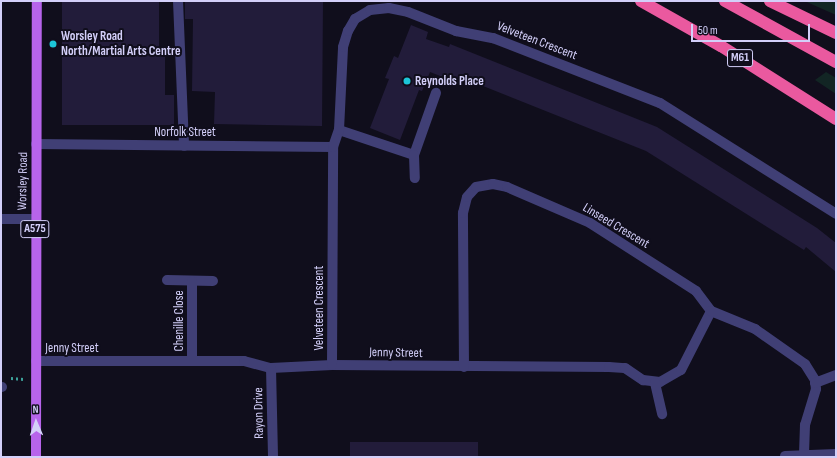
<!DOCTYPE html>
<style>
body{margin:0}
#map{position:relative;width:837px;height:458px;overflow:hidden;background:#100e1c;font-family:"Sofia Sans Condensed",sans-serif}
div>[style]{position:absolute}
.green>*{inset:0;background:#122524}
.building>*{inset:0;background:#221c3a;transform-origin:0 0}
.path>*{height:2.5px;margin-top:-1.25px;transform-origin:0;background:repeating-linear-gradient(90deg,#3ca099 0 2px,transparent 0 5px)}
.minor>*{height:10px;margin:-5px;padding:0 5px;transform-origin:5px;border-radius:5px;background:#403f75}
.major>*{height:10px;margin:-5px;padding:0 5px;transform-origin:5px;border-radius:5px;background:#b764eb}
.highway>*{height:12px;margin:-6px;padding:0 6px;transform-origin:6px;border-radius:6px;background:#ea599f}
.dots>*{width:11px;height:11px;translate:-50% -50%;box-sizing:border-box;border:2px solid #100e1c;border-radius:50%}
span{translate:-50% -50%;white-space:nowrap;text-align:center;line-height:1.15;-webkit-text-stroke:4px #100e1c;paint-order:stroke}
.shield-label span{padding:1px 3px;background:#100e1c;border:1px solid;border-radius:3px;-webkit-text-stroke-width:0}
.shield-label{font-size:12px;color:#d3cff9;font-weight:700}
.poi-label{font-size:13px;color:#d3cff9;font-weight:700}
.left{translate:0 -50%;text-align:left}
.street-label{font-size:13px;color:#d3cff9}
.frame{position:absolute;inset:0;border:2px solid #d3cff9;pointer-events:none}
.north{position:absolute;left:16px;top:402px;width:40px;height:40px;-webkit-text-stroke:3px #100e1c;paint-order:stroke;rotate:358deg;font-size:11px;font-weight:700;line-height:16px;text-align:center;color:#d3cff9}
.north::after{content:'';display:block;margin:auto;width:14px;height:18px;background:#d3cff9;clip-path:polygon(50% 0,100% 100%,50% 72%,0 100%)}
.scale{position:absolute;left:691px;top:24px;width:119px;height:18px;box-sizing:border-box;border:2px solid #d3cff9;border-top:0;padding-left:5px;font-size:12px;line-height:14px;white-space:nowrap;color:#d3cff9;-webkit-text-stroke:3px #100e1c;paint-order:stroke}
</style>
<div id="map">
<div class="green">
<i style="clip-path:polygon(805px 1px,836px 1px,836px 15px,809px 3px)"></i>
<i style="clip-path:polygon(826px 72px,836px 78px,836px 94px,815px 80px)"></i>
</div>
<div class="building">
<i style="clip-path:polygon(62px 1px,159px 1px,159px 47px,165px 47px,165px 95px,174px 95px,174px 125px,62px 125px)"></i>
<i style="clip-path:polygon(185px 1px,323px 1px,322px 126px,214px 124px,215px 92px,192px 91px,193px 19px,185px 19px)"></i>
<i style="clip-path:polygon(411px 25px,428px 32px,426px 39px,449px 47px,450px 44px,657px 127px,817px 228px,836px 243px,836px 272px,806px 247px,804px 250px,646px 151px,463px 78px,461px 84px,430px 72px,422px 91px,419px 90px,400px 140px,370px 128px,389px 79px,385px 78px,394px 56px,398px 58px)"></i>
<i style="left:350px;top:442px;width:128px;height:15px"></i>
</div>
<div class="path">
<i style="left:11px;top:378px;width:13px;rotate:4deg"></i>
</div>
<div class="minor">
<i style="left:178px;top:1px;width:145px;rotate:87.6deg"></i>
<i style="left:339px;top:130px;width:79px;rotate:18.4deg"></i>
<i style="left:414px;top:155px;width:66px;rotate:-70.5deg"></i>
<i style="left:36px;top:144px;width:297px;rotate:0.6deg"></i>
<i style="left:414px;top:155px;width:23px;rotate:88deg"></i>
<i style="left:1px;top:219px;width:34px"></i>
<i style="left:167px;top:280px;width:46px;rotate:1.2deg"></i>
<i style="left:192px;top:281px;width:80px;rotate:90deg"></i>
<i style="left:36px;top:361px;width:208px"></i>
<i style="left:244px;top:361px;width:28px;rotate:15deg"></i>
<i style="left:271px;top:368px;width:61px;rotate:-2.8deg"></i>
<i style="left:332px;top:365px;width:277px;rotate:0.4deg"></i>
<i style="left:609px;top:367px;width:16px;rotate:4deg"></i>
<i style="left:625px;top:368px;width:22px;rotate:34deg"></i>
<i style="left:643px;top:380px;width:17px;rotate:7deg"></i>
<i style="left:660px;top:382px;width:24px;rotate:-30deg"></i>
<i style="left:681px;top:370px;width:66px;rotate:-63deg"></i>
<i style="left:332px;top:365px;width:218px;rotate:-89.7deg"></i>
<i style="left:333px;top:147px;width:18px;rotate:-71deg"></i>
<i style="left:339px;top:130px;width:83px;rotate:-87.2deg"></i>
<i style="left:343px;top:47px;width:17px;rotate:-73deg"></i>
<i style="left:348px;top:31px;width:14px;rotate:-60deg"></i>
<i style="left:355px;top:19px;width:17px;rotate:-31deg"></i>
<i style="left:370px;top:10px;width:19px;rotate:-6deg"></i>
<i style="left:389px;top:8px;width:19px;rotate:12deg"></i>
<i style="left:408px;top:12px;width:52px;rotate:21.6deg"></i>
<i style="left:456px;top:31px;width:38px;rotate:11deg"></i>
<i style="left:493px;top:38px;width:179px;rotate:21.3deg"></i>
<i style="left:660px;top:103px;width:208px;rotate:32.2deg"></i>
<i style="left:464px;top:367px;width:154px;rotate:-90.4deg"></i>
<i style="left:463px;top:213px;width:16px;rotate:-76deg"></i>
<i style="left:467px;top:197px;width:13px;rotate:-48deg"></i>
<i style="left:476px;top:187px;width:17px;rotate:-10deg"></i>
<i style="left:493px;top:184px;width:14px;rotate:12deg"></i>
<i style="left:507px;top:187px;width:90px;rotate:23.4deg"></i>
<i style="left:590px;top:223px;width:126px;rotate:32.7deg"></i>
<i style="left:696px;top:291px;width:25px;rotate:53deg"></i>
<i style="left:711px;top:311px;width:48px;rotate:22.2deg"></i>
<i style="left:755px;top:329px;width:61px;rotate:35deg"></i>
<i style="left:805px;top:364px;width:19px;rotate:58deg"></i>
<i style="left:815px;top:380px;width:9px;rotate:84deg"></i>
<i style="left:816px;top:389px;width:38px;rotate:107deg"></i>
<i style="left:805px;top:425px;width:29px;rotate:92deg"></i>
<i style="left:271px;top:368px;width:89px;rotate:88.7deg"></i>
<i style="left:655px;top:383px;width:32px;rotate:77deg"></i>
<i style="left:815px;top:383px;width:22px;rotate:-21deg"></i>
<i style="left:1px;top:387px;width:1px"></i>
<i style="left:785px;top:456px;width:51px;rotate:-2.2deg"></i>
</div>
<div class="major">
<i style="left:36px;top:457px;width:456px;rotate:-89.9deg"></i>
</div>
<div class="highway">
<i style="left:641px;top:1px;width:92px;rotate:29.4deg"></i>
<i style="left:721px;top:46px;width:136px;rotate:32.4deg"></i>
<i style="left:725px;top:1px;width:127px;rotate:28.8deg"></i>
<i style="left:770px;top:1px;width:73px;rotate:25.9deg"></i>
</div>
<div class="dots">
<i style="left:53px;top:44px;background:#1cc6d8"></i>
<i style="left:407px;top:81px;background:#1cc6d8"></i>
</div>
<div class="shield-label">
<span style="left:740px;top:58px">M61</span>
<span style="left:35px;top:229px">A575</span>
</div>
<div class="poi-label">
<span class="left" style="left:61px;top:44px">Worsley Road<br>North/Martial Arts Centre</span>
<span class="left" style="left:415px;top:81px">Reynolds Place</span>
</div>
<div class="street-label">
<span style="left:537px;top:41px;rotate:21deg">Velveteen Crescent</span>
<span style="left:185px;top:132px">Norfolk Street</span>
<span style="left:23px;top:181px;rotate:-89deg">Worsley Road</span>
<span style="left:616px;top:226px;rotate:31deg">Linseed Crescent</span>
<span style="left:319px;top:308px;rotate:-90deg">Velveteen Crescent</span>
<span style="left:179px;top:321px;rotate:-90deg">Chenille Close</span>
<span style="left:72px;top:348px">Jenny Street</span>
<span style="left:396px;top:353px;rotate:1deg">Jenny Street</span>
<span style="left:259px;top:413px;rotate:-91deg">Rayon Drive</span>
</div>
<div class="frame"></div>
<div class="north">N</div>
<div class="scale">50 m</div>
</div>
